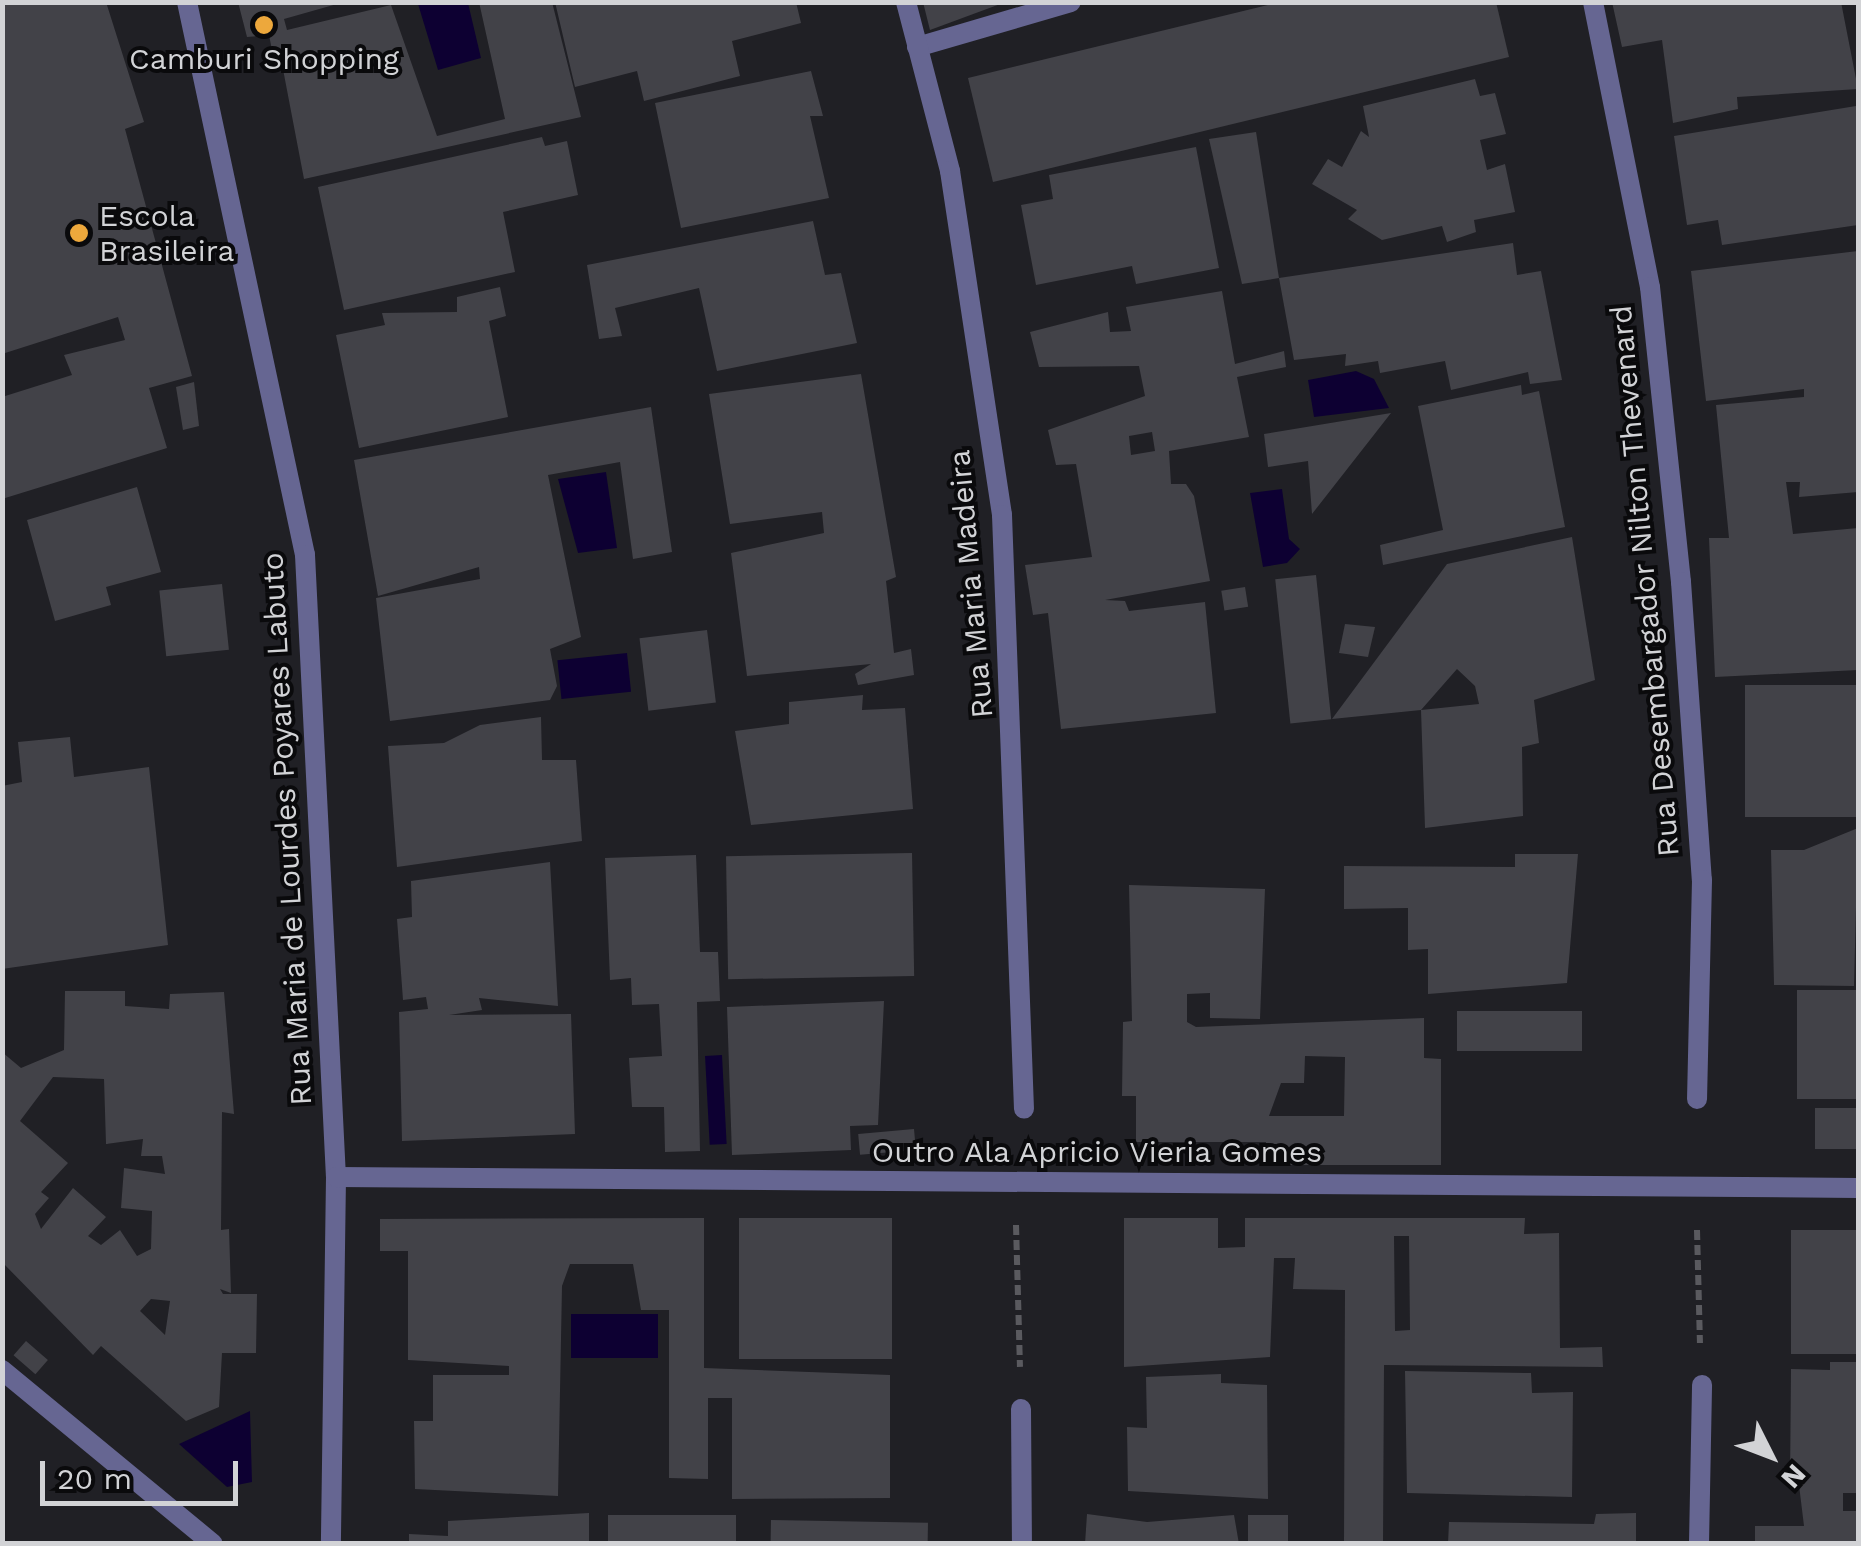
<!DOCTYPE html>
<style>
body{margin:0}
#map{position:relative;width:1861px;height:1546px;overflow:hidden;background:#202025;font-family:"Work Sans",sans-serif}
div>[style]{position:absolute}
.water>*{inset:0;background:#0d0032;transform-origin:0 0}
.building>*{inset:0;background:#424248;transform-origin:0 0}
.path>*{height:6px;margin-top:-3px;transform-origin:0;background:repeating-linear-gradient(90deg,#5a5a5f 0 10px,transparent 0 15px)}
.lane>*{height:20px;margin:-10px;padding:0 10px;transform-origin:10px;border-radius:10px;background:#666692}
.street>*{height:20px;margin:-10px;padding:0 10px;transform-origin:10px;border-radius:10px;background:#666692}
.dots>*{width:28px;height:28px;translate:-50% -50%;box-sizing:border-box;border:5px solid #0a0a0c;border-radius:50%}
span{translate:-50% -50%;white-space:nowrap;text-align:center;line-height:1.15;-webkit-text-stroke:8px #0a0a0c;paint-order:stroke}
.poi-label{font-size:30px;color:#d2d3d6}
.left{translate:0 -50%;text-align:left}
.street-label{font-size:30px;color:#d2d3d6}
.frame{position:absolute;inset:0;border:5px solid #d2d3d6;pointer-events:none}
.north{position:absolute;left:1721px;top:1406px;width:100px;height:100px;-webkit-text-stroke:8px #0a0a0c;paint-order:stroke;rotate:132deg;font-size:28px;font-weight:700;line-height:40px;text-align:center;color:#d2d3d6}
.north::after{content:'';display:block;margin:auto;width:35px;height:45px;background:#d2d3d6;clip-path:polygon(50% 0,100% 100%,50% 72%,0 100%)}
.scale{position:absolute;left:40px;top:1461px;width:198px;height:45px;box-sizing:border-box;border:5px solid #d2d3d6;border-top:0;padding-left:12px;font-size:30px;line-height:35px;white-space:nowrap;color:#d2d3d6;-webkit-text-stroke:8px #0a0a0c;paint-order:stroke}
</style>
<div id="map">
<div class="water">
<i style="clip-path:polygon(468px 3px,481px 58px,438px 70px,418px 4px)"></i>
<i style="clip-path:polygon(1356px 371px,1374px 379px,1389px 408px,1314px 417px,1308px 380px)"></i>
<i style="clip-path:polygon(606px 472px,617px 548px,578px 553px,558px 479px)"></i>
<i style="clip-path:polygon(1282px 489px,1289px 539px,1300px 549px,1287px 563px,1263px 567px,1250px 493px)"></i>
<i style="left:627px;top:653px;width:39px;height:70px;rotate:84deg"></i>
<i style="left:722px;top:1055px;width:89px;height:17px;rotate:87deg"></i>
<i style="left:571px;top:1314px;width:87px;height:44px"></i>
<i style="clip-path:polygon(250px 1411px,252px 1482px,227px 1487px,179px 1444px)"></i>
</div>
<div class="building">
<i style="clip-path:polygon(2px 2px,106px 2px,144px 122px,125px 129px,192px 376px,149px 388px,167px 448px,2px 499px,2px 397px,72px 375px,64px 355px,125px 340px,118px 317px,2px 354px)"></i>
<i style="clip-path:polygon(238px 2px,344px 2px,284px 19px,287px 30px,391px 5px,437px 136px,505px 119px,479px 2px,552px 2px,581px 117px,304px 179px,282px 64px,275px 65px,269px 35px,247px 37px)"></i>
<i style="clip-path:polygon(555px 2px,796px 2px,801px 23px,732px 41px,740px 76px,644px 101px,637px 71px,575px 87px)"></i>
<i style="clip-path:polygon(923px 2px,1003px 2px,1003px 3px,930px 30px)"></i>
<i style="clip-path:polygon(1280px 2px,1496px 2px,1509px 57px,993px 182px,968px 78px)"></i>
<i style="clip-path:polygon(1612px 2px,1841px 2px,1858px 89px,1737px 97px,1738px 109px,1673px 123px,1662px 40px,1622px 47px)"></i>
<i style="clip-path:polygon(811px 71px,823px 116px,810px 116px,829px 198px,681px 228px,655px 103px)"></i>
<i style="clip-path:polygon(1475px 79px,1480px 96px,1495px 93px,1506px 134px,1480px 140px,1487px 170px,1505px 164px,1515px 212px,1474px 220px,1476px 232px,1447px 242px,1442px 226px,1382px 240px,1348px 219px,1357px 210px,1312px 184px,1328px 159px,1342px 167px,1361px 131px,1369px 137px,1363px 106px)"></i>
<i style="clip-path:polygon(1856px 106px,1858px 225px,1722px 245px,1718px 220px,1687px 225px,1674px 136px)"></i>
<i style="clip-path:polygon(1256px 132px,1279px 278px,1242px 284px,1209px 139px)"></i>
<i style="clip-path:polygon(542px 137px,545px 146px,567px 141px,578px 195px,503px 212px,515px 272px,344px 310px,318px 187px)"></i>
<i style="clip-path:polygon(1196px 147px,1219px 268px,1136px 284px,1132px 266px,1036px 285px,1021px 205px,1053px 199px,1049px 175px)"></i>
<i style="clip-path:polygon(813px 221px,825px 275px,841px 273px,857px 343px,717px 371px,699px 288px,615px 308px,622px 336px,599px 339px,587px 265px)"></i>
<i style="clip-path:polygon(1513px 243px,1517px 275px,1541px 271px,1562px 380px,1530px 384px,1528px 372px,1451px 390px,1445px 361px,1380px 373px,1378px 361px,1345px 366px,1346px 354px,1294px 360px,1279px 278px)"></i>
<i style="clip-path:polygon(1858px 251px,1858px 492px,1799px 497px,1800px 482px,1786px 482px,1793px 534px,1858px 528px,1858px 670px,1715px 677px,1709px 538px,1729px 538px,1716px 405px,1804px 397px,1804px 389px,1706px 401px,1691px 271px)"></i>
<i style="clip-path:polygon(500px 287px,506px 316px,489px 321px,508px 417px,359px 448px,336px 335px,385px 325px,382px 313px,457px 312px,457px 297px)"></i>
<i style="clip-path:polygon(evenodd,1222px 291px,1235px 364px,1284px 351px,1286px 367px,1237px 377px,1249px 437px,1169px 451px,1171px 484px,1186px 484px,1194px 496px,1210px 581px,1105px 600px,1125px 601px,1129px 611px,1205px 602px,1216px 713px,1061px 729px,1048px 613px,1033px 615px,1025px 565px,1092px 557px,1076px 464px,1056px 465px,1048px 430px,1145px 396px,1139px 366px,1039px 367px,1030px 332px,1108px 312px,1110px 332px,1131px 331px,1126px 307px,1222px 291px,1152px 432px,1155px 451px,1131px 455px,1129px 436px,1152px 432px)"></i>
<i style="clip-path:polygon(861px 374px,896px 577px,886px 581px,894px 653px,911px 649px,914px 675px,858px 685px,855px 674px,871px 664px,747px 676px,731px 553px,824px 533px,822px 512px,730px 524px,709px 394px)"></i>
<i style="clip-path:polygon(194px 382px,199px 426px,183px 430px,176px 387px)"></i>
<i style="clip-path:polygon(1521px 385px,1522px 395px,1539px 391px,1565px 527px,1383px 565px,1380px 545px,1443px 530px,1418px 406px)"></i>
<i style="clip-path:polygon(651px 407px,672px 552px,633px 559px,620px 462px,548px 475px,581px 637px,550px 649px,557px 686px,550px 700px,390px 721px,376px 598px,480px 579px,479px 567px,378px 596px,354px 460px)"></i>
<i style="clip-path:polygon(1391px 413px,1312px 514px,1308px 461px,1268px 467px,1264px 434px)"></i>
<i style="clip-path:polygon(137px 487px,161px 572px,106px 587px,111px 605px,55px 621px,27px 520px)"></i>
<i style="clip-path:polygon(1572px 537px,1595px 680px,1534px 700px,1539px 743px,1522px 747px,1523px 816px,1425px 828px,1421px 710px,1479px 704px,1475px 686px,1457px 669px,1421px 710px,1332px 719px,1447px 564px)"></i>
<i style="left:1316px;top:575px;width:145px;height:41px;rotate:84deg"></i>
<i style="left:222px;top:584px;width:66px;height:63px;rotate:84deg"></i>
<i style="left:1245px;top:587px;width:20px;height:24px;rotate:81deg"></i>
<i style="clip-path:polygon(1345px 624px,1375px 627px,1368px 657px,1339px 653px)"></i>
<i style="left:707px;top:630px;width:73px;height:68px;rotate:83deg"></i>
<i style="left:1858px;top:685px;width:132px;height:113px;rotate:90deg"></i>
<i style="clip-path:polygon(863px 695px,862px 710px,905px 708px,913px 809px,751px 825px,735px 731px,789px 724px,789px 702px)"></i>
<i style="clip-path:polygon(541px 717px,542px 760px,576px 760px,582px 841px,397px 867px,388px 746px,444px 743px,480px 725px)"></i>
<i style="clip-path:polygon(70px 737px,74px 777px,149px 767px,168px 945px,2px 969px,2px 786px,22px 782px,18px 742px)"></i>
<i style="clip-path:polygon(1858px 828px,1854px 986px,1774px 985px,1771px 850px,1804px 850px)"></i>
<i style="left:912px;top:853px;width:123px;height:186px;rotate:89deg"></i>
<i style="clip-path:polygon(1515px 854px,1578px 854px,1567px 983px,1428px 994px,1428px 949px,1408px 950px,1408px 908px,1344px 909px,1344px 866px,1515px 867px)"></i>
<i style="clip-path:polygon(696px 855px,700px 952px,718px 952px,720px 1001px,697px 1002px,700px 1151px,665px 1152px,664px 1107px,632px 1107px,629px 1058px,662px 1056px,659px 1004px,632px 1005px,631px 978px,610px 980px,605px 858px)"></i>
<i style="clip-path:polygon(550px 862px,558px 1006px,479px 998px,482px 1010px,449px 1015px,571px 1014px,575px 1134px,402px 1141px,399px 1012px,428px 1009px,426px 997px,403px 1000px,397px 919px,412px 917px,411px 881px)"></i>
<i style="clip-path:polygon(evenodd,1129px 885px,1265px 889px,1260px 1019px,1210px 1018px,1210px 993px,1187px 994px,1187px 1022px,1196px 1027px,1424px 1018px,1424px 1058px,1441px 1059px,1441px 1165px,1264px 1165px,1266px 1142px,1136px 1142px,1136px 1096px,1122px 1096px,1123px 1022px,1132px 1021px,1129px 885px,1305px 1056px,1345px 1057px,1344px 1116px,1269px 1116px,1281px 1083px,1304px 1083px,1305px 1056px)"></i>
<i style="left:1797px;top:990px;width:61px;height:109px"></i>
<i style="clip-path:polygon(evenodd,65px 991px,125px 991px,125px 1006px,169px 1009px,170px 994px,224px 992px,234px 1114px,222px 1112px,221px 1230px,229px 1229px,231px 1293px,220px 1289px,223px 1294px,257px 1294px,256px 1353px,222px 1353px,219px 1407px,186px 1421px,101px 1346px,93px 1355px,2px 1262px,2px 1052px,21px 1068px,64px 1050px,65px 991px,53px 1077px,104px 1079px,106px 1144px,143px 1139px,141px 1156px,162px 1156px,165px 1174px,124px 1168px,121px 1208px,152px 1211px,151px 1249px,137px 1256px,120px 1230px,101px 1245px,88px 1236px,106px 1217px,73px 1188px,41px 1229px,35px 1214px,49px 1198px,41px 1192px,68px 1163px,20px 1121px,53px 1077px,65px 991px,151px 1299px,170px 1301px,165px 1335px,140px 1311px,151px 1299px)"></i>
<i style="clip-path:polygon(884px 1001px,878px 1125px,850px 1126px,851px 1150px,732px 1155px,727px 1007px)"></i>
<i style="left:1457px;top:1011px;width:125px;height:40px"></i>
<i style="left:1858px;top:1108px;width:41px;height:43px;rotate:90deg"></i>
<i style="left:914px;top:1129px;width:21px;height:56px;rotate:85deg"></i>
<i style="clip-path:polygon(704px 1218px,704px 1368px,890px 1375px,890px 1498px,732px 1499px,732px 1398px,708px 1398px,708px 1479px,669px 1478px,669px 1310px,641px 1310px,633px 1264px,570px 1264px,562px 1286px,558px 1496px,415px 1489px,414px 1421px,433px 1421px,433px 1375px,509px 1375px,509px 1366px,408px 1360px,408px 1251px,380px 1251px,380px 1219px)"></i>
<i style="left:739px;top:1218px;width:153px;height:141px"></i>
<i style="clip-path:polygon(evenodd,1124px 1218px,1218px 1218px,1218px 1248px,1245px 1247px,1245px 1218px,1525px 1218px,1524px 1234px,1559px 1233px,1560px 1348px,1602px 1347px,1603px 1367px,1384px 1365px,1383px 1544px,1344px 1544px,1345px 1290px,1293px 1289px,1295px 1258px,1274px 1258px,1270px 1357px,1124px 1367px,1124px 1218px,1394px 1236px,1409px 1236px,1410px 1330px,1395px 1331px,1394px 1236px)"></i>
<i style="left:1791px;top:1230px;width:67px;height:124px"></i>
<i style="left:26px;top:1341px;width:29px;height:19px;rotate:41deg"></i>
<i style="clip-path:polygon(1830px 1362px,1858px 1362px,1858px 1493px,1843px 1493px,1843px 1511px,1858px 1511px,1858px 1544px,1755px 1544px,1755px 1526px,1804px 1526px,1799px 1485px,1790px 1484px,1791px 1369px,1830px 1370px)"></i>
<i style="clip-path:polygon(1405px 1371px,1531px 1373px,1532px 1393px,1573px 1392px,1572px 1497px,1407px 1493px)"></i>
<i style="clip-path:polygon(1221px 1374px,1221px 1383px,1267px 1385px,1268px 1499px,1128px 1491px,1127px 1427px,1147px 1428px,1146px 1377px)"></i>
<i style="clip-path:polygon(589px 1513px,589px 1544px,409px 1544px,409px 1534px,448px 1536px,448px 1521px)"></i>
<i style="clip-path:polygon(1636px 1513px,1636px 1544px,1448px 1544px,1449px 1522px,1594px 1524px,1596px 1514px)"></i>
<i style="clip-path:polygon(1087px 1514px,1147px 1522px,1234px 1515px,1239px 1544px,1085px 1544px)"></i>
<i style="left:608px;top:1515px;width:128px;height:29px"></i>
<i style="left:1248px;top:1515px;width:40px;height:29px"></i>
<i style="left:771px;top:1520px;width:157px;height:24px;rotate:1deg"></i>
</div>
<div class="path">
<i style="left:1016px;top:1225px;width:142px;rotate:88.4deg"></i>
<i style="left:1697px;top:1230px;width:113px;rotate:88.5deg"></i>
</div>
<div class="lane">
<i style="left:917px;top:47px;width:160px;rotate:-16.3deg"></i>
</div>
<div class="street">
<i style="left:187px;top:2px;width:565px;rotate:77.95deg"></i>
<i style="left:305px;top:555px;width:623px;rotate:87.15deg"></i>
<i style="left:336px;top:1177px;width:367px;rotate:90.8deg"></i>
<i style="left:906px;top:2px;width:175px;rotate:75.4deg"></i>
<i style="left:950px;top:171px;width:348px;rotate:81.4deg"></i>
<i style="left:1002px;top:515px;width:594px;rotate:87.88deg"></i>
<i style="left:1593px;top:2px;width:291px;rotate:78.7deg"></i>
<i style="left:1650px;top:287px;width:297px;rotate:84deg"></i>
<i style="left:1681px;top:582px;width:299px;rotate:86deg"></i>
<i style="left:1702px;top:880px;width:219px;rotate:91.3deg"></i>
<i style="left:336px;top:1177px;width:1522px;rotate:0.41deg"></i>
<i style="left:2px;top:1370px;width:273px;rotate:39.5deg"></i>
<i style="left:1021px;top:1409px;width:135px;rotate:89.6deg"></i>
<i style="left:1699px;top:1544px;width:159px;rotate:-88.9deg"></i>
</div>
<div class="dots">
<i style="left:264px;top:25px;background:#eda83c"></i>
<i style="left:79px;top:233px;background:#eda83c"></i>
</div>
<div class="poi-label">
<span style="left:264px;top:59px">Camburi Shopping</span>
<span class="left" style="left:99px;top:233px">Escola<br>Brasileira</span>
</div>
<div class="street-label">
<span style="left:1645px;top:581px;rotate:-95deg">Rua Desembargador Nilton Thevenard</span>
<span style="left:971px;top:584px;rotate:-95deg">Rua Maria Madeira</span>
<span style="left:287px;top:829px;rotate:-93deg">Rua Maria de Lourdes Poyares Labuto</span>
<span style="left:1097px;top:1152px">Outro Ala Apricio Vieria Gomes</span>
</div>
<div class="frame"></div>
<div class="north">N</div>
<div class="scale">20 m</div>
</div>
